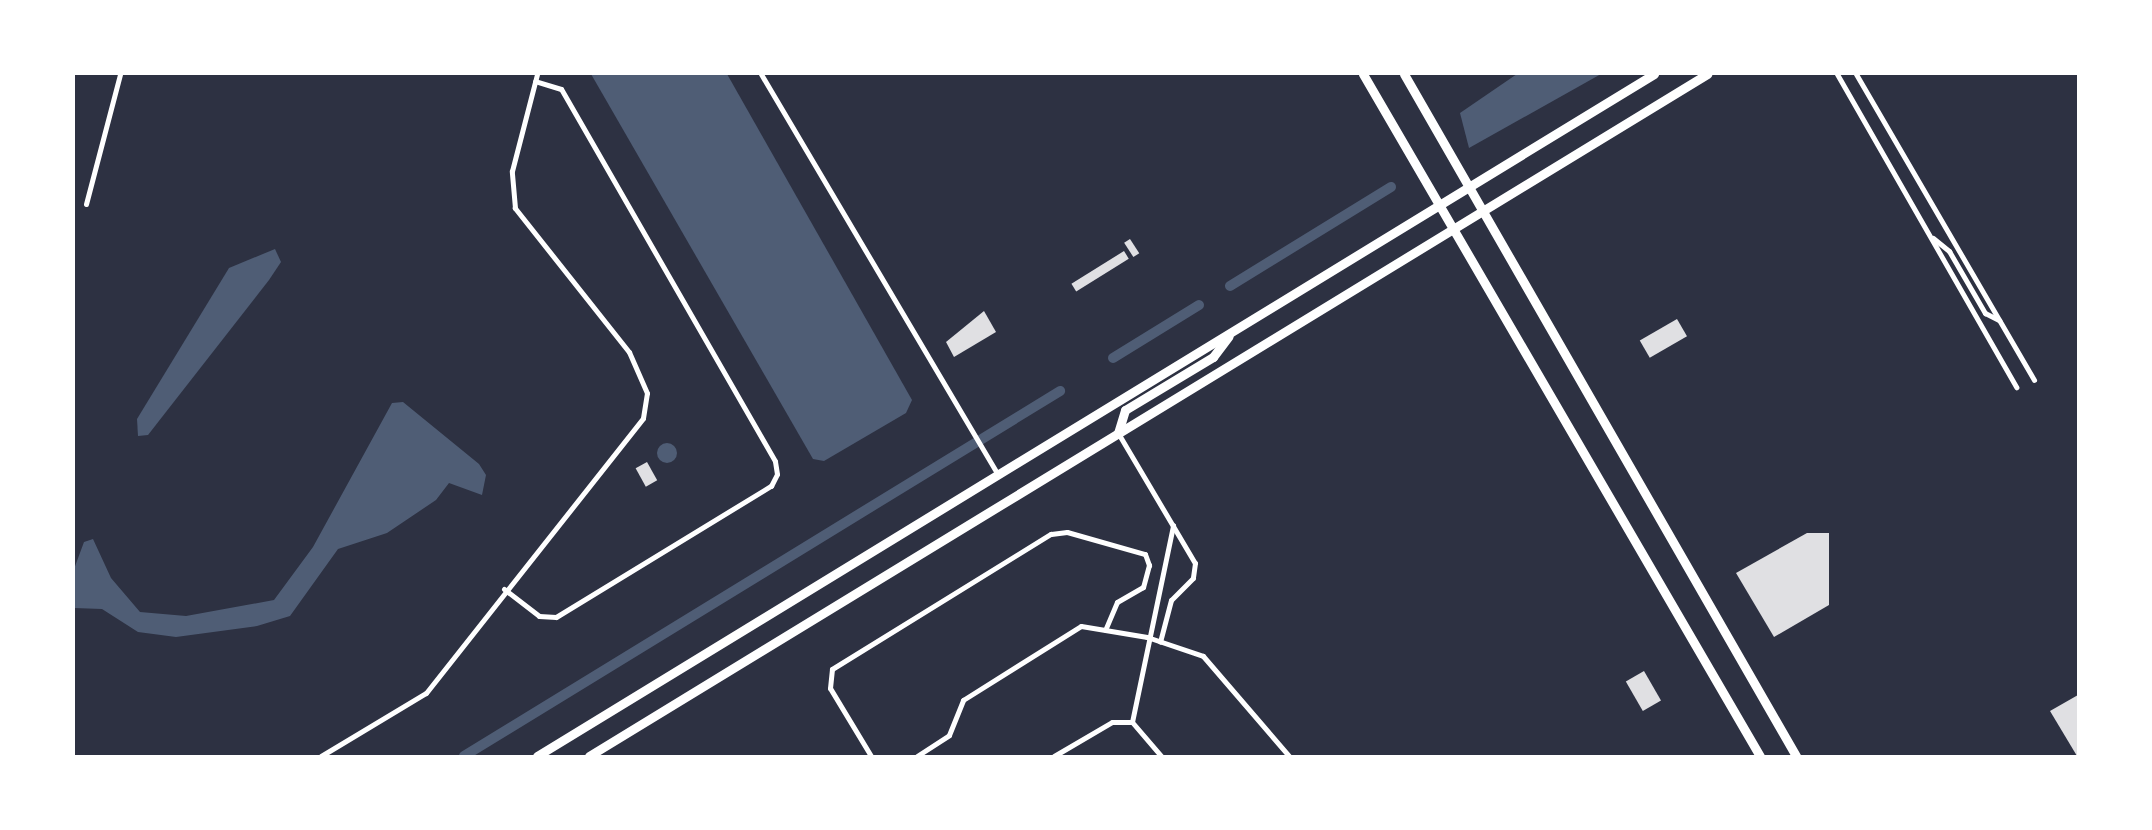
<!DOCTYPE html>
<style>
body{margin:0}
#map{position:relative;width:2152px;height:830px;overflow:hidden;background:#2d3142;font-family:"Alegreya Sans",sans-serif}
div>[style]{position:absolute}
.water>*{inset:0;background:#4f5d75}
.round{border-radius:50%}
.canal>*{height:10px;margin:-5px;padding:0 5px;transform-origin:5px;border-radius:5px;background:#4f5d75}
.building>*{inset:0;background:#e0e0e3;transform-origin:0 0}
.minor>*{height:5px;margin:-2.5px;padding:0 2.5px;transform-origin:2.5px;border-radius:2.5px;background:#fff}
.trunk>*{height:9px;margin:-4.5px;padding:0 4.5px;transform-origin:4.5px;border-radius:4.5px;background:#fff}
span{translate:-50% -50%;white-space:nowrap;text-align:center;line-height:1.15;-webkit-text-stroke:5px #fff;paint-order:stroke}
.frame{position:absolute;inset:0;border:75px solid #fff;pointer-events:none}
</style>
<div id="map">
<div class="water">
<i style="clip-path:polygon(591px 74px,727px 74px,912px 400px,906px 413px,824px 461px,813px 459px)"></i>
<i style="clip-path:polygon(1517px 74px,1601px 74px,1469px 148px,1460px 113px)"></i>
<i style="clip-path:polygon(275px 249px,281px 262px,269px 280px,148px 435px,138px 436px,137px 419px,229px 268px)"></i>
<i style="clip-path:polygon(403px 402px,479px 464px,486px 475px,482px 495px,449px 483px,436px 500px,387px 533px,338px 549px,290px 616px,257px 626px,176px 637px,138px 632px,102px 609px,74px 608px,74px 569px,84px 542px,93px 539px,111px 578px,140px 612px,186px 616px,274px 600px,313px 547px,392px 403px)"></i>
<i class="round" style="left:657px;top:443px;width:20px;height:20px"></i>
</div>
<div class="canal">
<i style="left:1230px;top:286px;width:189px;rotate:-31.6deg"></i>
<i style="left:1113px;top:358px;width:101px;rotate:-31.6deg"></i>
<i style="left:464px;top:756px;width:699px;rotate:-31.48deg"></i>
</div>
<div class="building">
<i style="left:1130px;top:239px;width:17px;height:7px;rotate:57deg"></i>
<i style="left:1124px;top:251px;width:9px;height:62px;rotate:58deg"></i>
<i style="clip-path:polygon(984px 311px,996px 332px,954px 357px,946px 342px)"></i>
<i style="left:1677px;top:319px;width:20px;height:43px;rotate:60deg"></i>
<i style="left:647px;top:462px;width:21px;height:13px;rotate:61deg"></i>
<i style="clip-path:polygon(1807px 533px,1829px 533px,1829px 605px,1774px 637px,1736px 573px)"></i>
<i style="left:1644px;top:671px;width:34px;height:21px;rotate:60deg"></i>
<i style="clip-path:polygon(2078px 695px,2078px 756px,2077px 756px,2050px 711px)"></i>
</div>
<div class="minor">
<i style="left:761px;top:74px;width:465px;rotate:59.4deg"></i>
<i style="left:1837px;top:74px;width:361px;rotate:60.2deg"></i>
<i style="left:1856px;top:74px;width:354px;rotate:59.8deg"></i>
<i style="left:86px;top:204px;width:134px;rotate:-75.3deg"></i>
<i style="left:1933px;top:238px;width:21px;rotate:39deg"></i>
<i style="left:1949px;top:251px;width:72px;rotate:59.9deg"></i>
<i style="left:1985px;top:313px;width:16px;rotate:27deg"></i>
<i style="left:1118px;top:433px;width:151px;rotate:59.4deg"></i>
<i style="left:1195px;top:563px;width:15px;rotate:98deg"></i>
<i style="left:1193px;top:578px;width:31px;rotate:135deg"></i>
<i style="left:1171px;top:600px;width:43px;rotate:104.7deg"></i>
<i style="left:504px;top:589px;width:44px;rotate:37.6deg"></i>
<i style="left:539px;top:616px;width:17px;rotate:3deg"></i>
<i style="left:556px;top:617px;width:252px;rotate:-31.4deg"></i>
<i style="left:771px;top:486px;width:13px;rotate:-63deg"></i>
<i style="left:777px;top:474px;width:13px;rotate:-99deg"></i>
<i style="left:775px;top:461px;width:429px;rotate:-119.9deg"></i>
<i style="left:561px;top:89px;width:27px;rotate:-163deg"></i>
<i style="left:1132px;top:722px;width:45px;rotate:49.5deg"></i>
<i style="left:321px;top:756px;width:122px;rotate:-31deg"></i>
<i style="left:426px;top:693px;width:350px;rotate:-51.7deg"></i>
<i style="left:643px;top:418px;width:25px;rotate:-81deg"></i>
<i style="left:647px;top:393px;width:45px;rotate:-113.7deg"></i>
<i style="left:629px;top:352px;width:184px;rotate:-128.4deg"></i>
<i style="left:515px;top:208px;width:37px;rotate:-95deg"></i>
<i style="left:512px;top:171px;width:100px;rotate:-75.5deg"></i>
<i style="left:871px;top:756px;width:79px;rotate:-121.1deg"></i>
<i style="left:830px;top:688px;width:19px;rotate:-84deg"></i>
<i style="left:832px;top:669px;width:257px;rotate:-31.7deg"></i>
<i style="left:1051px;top:534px;width:16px;rotate:-7deg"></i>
<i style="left:1067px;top:532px;width:81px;rotate:15.8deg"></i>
<i style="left:1145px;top:554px;width:12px;rotate:70deg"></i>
<i style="left:1149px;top:565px;width:23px;rotate:105deg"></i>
<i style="left:1143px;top:587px;width:30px;rotate:150deg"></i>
<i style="left:1117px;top:602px;width:30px;rotate:113deg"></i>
<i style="left:917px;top:756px;width:38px;rotate:-33deg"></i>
<i style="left:949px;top:735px;width:38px;rotate:-68deg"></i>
<i style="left:963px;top:700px;width:139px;rotate:-32.1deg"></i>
<i style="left:1081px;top:626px;width:67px;rotate:9.5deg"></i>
<i style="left:1147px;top:637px;width:59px;rotate:18.7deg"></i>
<i style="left:1203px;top:656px;width:132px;rotate:49.3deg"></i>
<i style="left:1054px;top:756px;width:67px;rotate:-30.4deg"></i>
<i style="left:1112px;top:722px;width:20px"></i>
<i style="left:1132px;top:722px;width:201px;rotate:-78.2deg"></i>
</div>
<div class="trunk">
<i style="left:1363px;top:74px;width:789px;rotate:59.8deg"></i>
<i style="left:1404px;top:74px;width:787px;rotate:60.11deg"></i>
<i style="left:1118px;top:433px;width:24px;rotate:-73deg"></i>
<i style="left:1125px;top:410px;width:103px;rotate:-31.1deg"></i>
<i style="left:1213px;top:357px;width:26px;rotate:-53deg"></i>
<i style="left:537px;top:756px;width:1309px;rotate:-31.41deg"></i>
<i style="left:589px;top:756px;width:1310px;rotate:-31.38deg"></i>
</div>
<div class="frame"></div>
</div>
